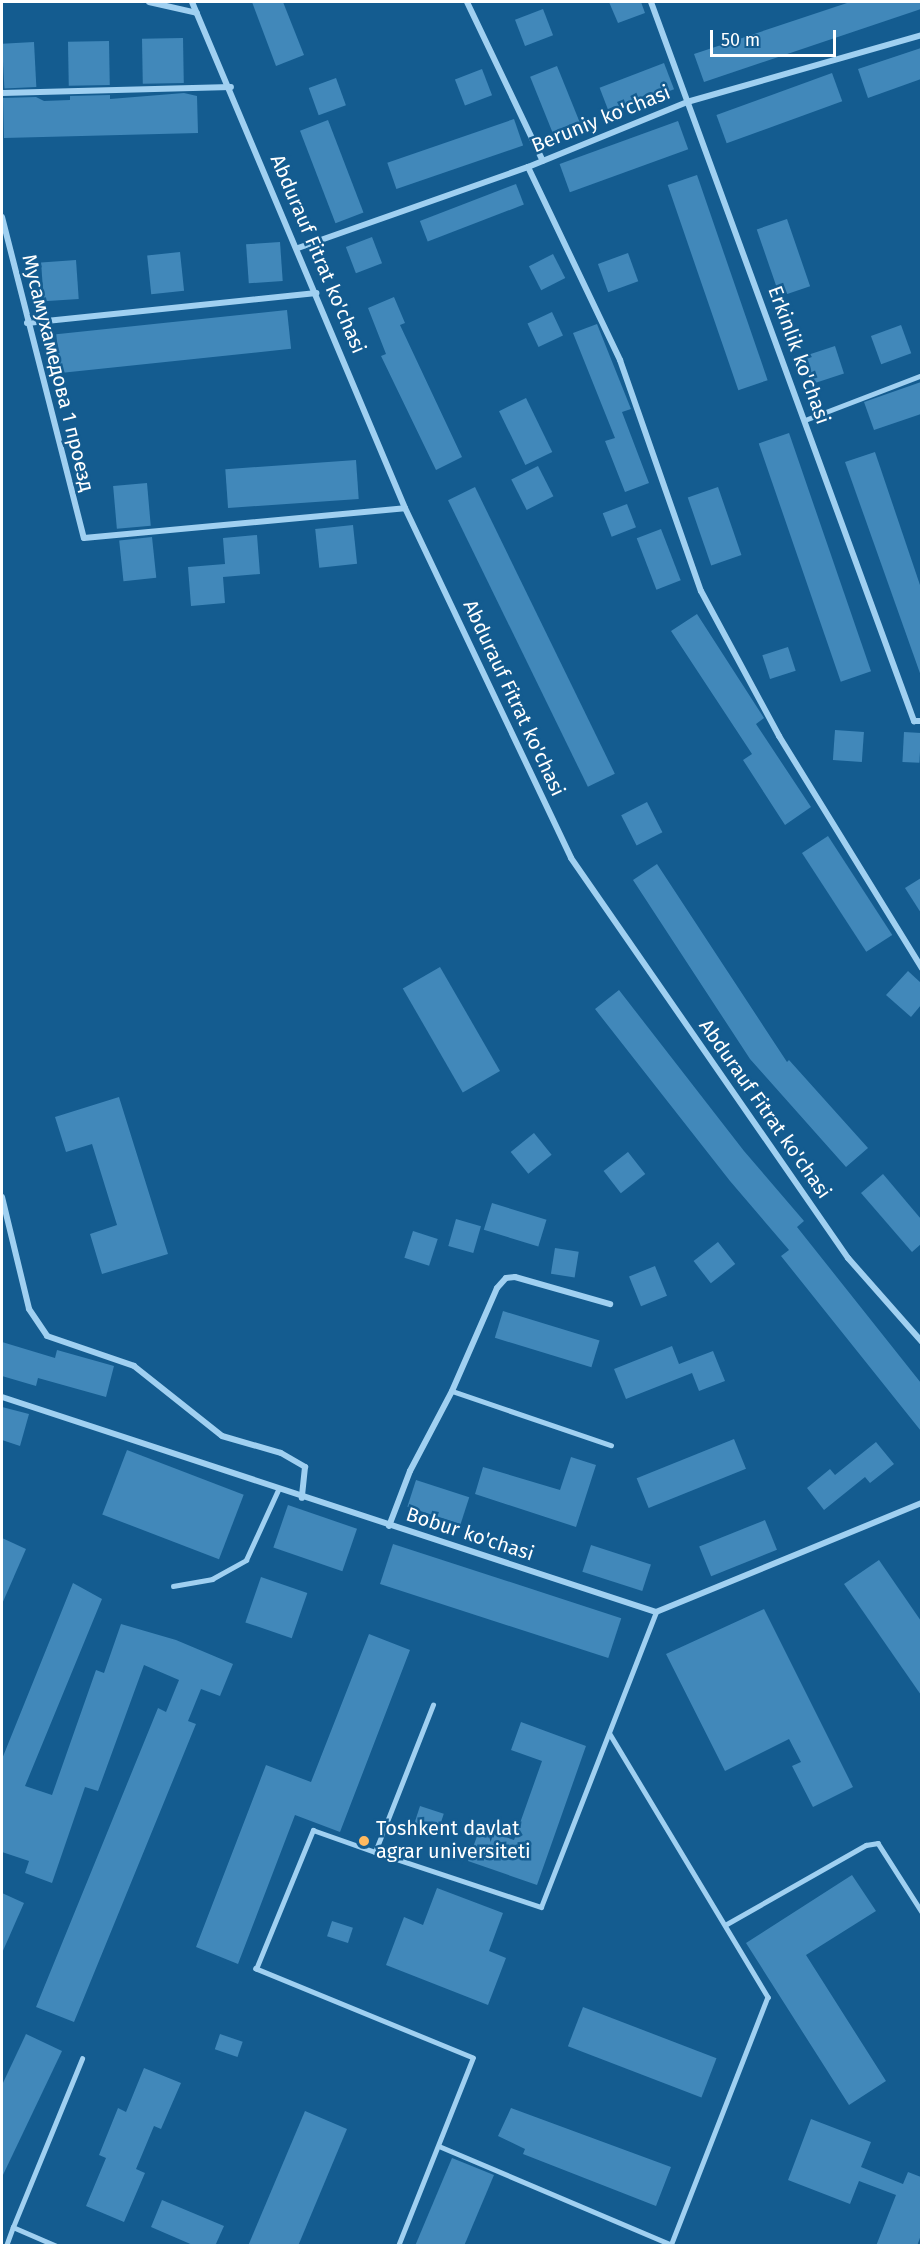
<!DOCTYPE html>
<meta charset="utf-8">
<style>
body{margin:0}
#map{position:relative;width:923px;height:2247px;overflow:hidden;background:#145c90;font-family:"Fira Sans",sans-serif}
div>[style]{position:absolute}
.building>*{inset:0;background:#4188ba;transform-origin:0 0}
.service>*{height:4.5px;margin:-2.25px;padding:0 2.25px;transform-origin:2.25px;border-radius:2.25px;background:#a0d0f1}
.minor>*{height:6px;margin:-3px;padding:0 3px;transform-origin:3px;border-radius:3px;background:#a0d0f1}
.dots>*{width:16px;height:16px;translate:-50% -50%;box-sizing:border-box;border:3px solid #145c90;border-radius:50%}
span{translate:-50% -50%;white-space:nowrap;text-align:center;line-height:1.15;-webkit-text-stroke:5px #145c90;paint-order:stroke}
.street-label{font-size:20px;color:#fff}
.poi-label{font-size:20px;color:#fff}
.left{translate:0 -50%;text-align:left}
.frame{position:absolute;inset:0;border:3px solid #fff;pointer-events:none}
.scale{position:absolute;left:710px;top:30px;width:126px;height:27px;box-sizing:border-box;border:3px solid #fff;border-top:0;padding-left:8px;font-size:18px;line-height:21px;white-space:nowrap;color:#fff;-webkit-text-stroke:4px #145c90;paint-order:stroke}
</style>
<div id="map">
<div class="building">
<i style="clip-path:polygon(252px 2px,283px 2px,304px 55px,276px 66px)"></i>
<i style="clip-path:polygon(609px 2px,641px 2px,645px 13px,618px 23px)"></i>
<i style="clip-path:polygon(850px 2px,921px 2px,921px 9px,704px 82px,694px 54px)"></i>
<i style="left:543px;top:9px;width:28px;height:30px;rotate:69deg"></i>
<i style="left:183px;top:38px;width:45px;height:41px;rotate:89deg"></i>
<i style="left:109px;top:41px;width:44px;height:41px;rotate:89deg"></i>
<i style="left:34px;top:42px;width:45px;height:32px;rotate:87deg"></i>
<i style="clip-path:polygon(921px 48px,921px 79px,868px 98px,858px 69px)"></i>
<i style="left:664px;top:63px;width:28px;height:69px;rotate:69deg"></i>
<i style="left:557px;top:66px;width:65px;height:29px;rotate:68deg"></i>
<i style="left:482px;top:69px;width:28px;height:29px;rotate:69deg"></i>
<i style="left:832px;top:73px;width:30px;height:123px;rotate:70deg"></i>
<i style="left:336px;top:78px;width:29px;height:29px;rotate:70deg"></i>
<i style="clip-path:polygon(184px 93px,197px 96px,198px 133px,4px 138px,3px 98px,36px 97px,44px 101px,70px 100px,70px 96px,110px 95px,110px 99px)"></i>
<i style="left:514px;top:119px;width:28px;height:134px;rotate:71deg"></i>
<i style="left:328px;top:120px;width:99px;height:30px;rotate:69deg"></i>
<i style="left:678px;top:121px;width:30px;height:126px;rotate:70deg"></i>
<i style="left:697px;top:175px;width:217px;height:31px;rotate:71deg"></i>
<i style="left:516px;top:184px;width:22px;height:103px;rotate:69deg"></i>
<i style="left:787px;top:219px;width:71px;height:32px;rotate:71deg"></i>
<i style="left:372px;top:237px;width:28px;height:28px;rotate:69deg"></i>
<i style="left:280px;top:242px;width:39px;height:34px;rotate:86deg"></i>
<i style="left:180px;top:252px;width:39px;height:33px;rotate:84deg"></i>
<i style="left:628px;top:253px;width:30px;height:32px;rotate:70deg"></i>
<i style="left:553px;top:254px;width:27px;height:27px;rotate:63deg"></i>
<i style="left:76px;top:260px;width:39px;height:35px;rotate:86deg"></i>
<i style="clip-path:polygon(394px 297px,405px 323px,400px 325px,462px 457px,436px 470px,381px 356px,386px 354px,368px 308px)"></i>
<i style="left:287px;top:310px;width:39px;height:232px;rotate:84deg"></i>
<i style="left:552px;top:312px;width:26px;height:27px;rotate:65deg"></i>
<i style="clip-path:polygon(597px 324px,631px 409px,622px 412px,649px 483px,625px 492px,605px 441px,615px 438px,573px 333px)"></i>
<i style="left:901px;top:325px;width:30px;height:32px;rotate:70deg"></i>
<i style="left:835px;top:346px;width:29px;height:32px;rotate:72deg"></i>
<i style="clip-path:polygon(921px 382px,921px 414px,874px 430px,864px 402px)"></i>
<i style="left:526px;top:398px;width:60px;height:30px;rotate:64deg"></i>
<i style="left:789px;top:433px;width:252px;height:32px;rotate:71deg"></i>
<i style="clip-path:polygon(875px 452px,921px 588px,921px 676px,845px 462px)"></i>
<i style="left:356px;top:460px;width:39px;height:131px;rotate:86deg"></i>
<i style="left:538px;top:466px;width:34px;height:30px;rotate:63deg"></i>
<i style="left:147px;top:483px;width:43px;height:34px;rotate:85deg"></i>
<i style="left:475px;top:487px;width:319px;height:30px;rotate:64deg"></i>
<i style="left:718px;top:487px;width:72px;height:32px;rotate:71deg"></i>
<i style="left:627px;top:504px;width:25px;height:26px;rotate:69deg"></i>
<i style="left:353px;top:525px;width:39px;height:38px;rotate:84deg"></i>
<i style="left:661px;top:529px;width:55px;height:26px;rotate:69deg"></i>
<i style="clip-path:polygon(257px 535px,260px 574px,223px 577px,225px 603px,191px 606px,188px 567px,225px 564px,223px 538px)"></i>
<i style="left:152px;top:537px;width:41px;height:33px;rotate:84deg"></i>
<i style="clip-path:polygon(697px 614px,764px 718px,756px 724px,811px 807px,785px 825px,743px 760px,752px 754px,671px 631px)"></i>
<i style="left:788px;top:647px;width:25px;height:27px;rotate:72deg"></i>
<i style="left:835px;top:730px;width:29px;height:30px;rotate:4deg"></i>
<i style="left:904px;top:732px;width:17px;height:30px;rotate:3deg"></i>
<i style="left:647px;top:802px;width:34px;height:29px;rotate:63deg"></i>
<i style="left:828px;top:836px;width:118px;height:31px;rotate:57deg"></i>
<i style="clip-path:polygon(657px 864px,787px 1062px,789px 1060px,868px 1148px,846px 1167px,750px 1059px,633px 880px)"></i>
<i style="clip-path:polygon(921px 878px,921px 913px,905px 888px)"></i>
<i style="left:440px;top:967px;width:120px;height:43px;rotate:60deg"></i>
<i style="clip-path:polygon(908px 971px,921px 983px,921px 1005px,911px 1017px,886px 995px)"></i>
<i style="clip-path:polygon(619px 990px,744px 1151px,804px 1221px,797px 1227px,921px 1383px,921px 1431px,781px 1256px,789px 1250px,730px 1181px,595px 1009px)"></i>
<i style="clip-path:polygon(119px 1097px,168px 1254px,102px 1274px,90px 1234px,117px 1225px,92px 1144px,66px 1152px,55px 1117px)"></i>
<i style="left:534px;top:1133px;width:28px;height:30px;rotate:51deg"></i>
<i style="left:628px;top:1152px;width:28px;height:31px;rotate:52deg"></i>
<i style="clip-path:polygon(883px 1174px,921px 1219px,921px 1244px,912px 1252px,861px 1193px)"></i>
<i style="left:492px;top:1203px;width:57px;height:28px;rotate:17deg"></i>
<i style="left:456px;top:1219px;width:26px;height:28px;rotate:16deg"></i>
<i style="left:413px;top:1231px;width:26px;height:28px;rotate:18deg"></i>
<i style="left:718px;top:1242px;width:28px;height:31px;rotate:52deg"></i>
<i style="left:555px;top:1248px;width:24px;height:26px;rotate:9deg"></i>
<i style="left:655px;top:1266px;width:32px;height:28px;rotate:68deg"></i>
<i style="left:503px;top:1311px;width:101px;height:28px;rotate:17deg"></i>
<i style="clip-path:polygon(2px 1342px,55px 1358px,57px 1350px,114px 1366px,106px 1397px,38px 1378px,36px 1386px,2px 1376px)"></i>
<i style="clip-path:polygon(672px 1346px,679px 1364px,713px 1351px,725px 1381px,699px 1391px,692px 1373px,626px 1399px,614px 1369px)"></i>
<i style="clip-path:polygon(2px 1407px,29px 1414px,20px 1446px,2px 1440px)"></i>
<i style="left:734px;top:1439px;width:32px;height:105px;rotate:68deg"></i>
<i style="clip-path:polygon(876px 1442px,894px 1464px,870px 1483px,865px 1477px,824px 1510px,807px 1488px,830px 1469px,835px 1475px)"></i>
<i style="left:127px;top:1450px;width:125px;height:69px;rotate:21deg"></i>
<i style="clip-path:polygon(571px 1457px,596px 1465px,576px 1527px,475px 1494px,483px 1467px,560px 1490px)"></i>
<i style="left:416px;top:1480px;width:56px;height:28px;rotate:18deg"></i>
<i style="left:288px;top:1505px;width:73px;height:45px;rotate:19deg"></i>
<i style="left:765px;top:1520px;width:32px;height:71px;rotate:68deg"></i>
<i style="clip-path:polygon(2px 1538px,26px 1549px,2px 1604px)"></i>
<i style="left:393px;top:1544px;width:240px;height:42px;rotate:18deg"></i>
<i style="left:591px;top:1545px;width:63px;height:28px;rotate:18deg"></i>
<i style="clip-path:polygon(879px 1560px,921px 1621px,921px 1695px,844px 1584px)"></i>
<i style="left:261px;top:1577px;width:49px;height:48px;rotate:19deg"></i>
<i style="clip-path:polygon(73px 1583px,102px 1599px,25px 1786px,52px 1795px,96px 1670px,104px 1673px,121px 1624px,176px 1640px,233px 1664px,220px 1696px,201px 1689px,188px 1721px,196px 1724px,74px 2022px,36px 2007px,158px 1708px,166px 1712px,179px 1680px,144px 1665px,98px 1791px,85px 1787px,52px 1883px,25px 1873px,29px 1861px,2px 1852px,2px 1759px)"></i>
<i style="clip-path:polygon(764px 1609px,853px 1787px,813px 1807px,792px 1766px,801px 1762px,789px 1739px,725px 1771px,666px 1654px)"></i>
<i style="clip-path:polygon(369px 1634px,410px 1650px,340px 1832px,295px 1815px,238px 1964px,196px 1947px,266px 1765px,311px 1782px)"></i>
<i style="clip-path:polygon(521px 1722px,586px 1746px,537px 1885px,468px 1861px,480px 1828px,514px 1840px,542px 1761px,511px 1750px)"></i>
<i style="left:420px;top:1806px;width:25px;height:22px;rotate:18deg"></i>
<i style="clip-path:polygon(852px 1875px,876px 1911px,806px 1955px,886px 2081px,849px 2105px,746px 1943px)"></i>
<i style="clip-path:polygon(437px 1888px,503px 1913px,489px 1951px,506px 1958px,488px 2005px,386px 1965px,404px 1917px,423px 1925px)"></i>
<i style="clip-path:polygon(2px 1893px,24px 1903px,2px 1953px)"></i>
<i style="left:332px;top:1921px;width:22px;height:16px;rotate:18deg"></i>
<i style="left:583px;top:2007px;width:143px;height:42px;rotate:21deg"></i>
<i style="clip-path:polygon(26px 2034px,62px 2051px,2px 2177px,2px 2085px)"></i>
<i style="left:220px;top:2034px;width:24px;height:16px;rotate:19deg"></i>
<i style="clip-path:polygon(144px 2068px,181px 2083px,161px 2129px,154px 2126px,136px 2169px,145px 2173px,124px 2222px,86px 2206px,106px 2158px,99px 2155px,118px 2108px,126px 2112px)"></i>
<i style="clip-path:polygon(511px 2108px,671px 2167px,656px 2206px,523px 2154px,525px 2149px,498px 2136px)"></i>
<i style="clip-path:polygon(305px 2111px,347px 2129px,298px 2246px,248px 2246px)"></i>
<i style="clip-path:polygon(811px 2119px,871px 2142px,861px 2167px,903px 2184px,908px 2172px,921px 2177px,921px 2235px,917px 2246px,876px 2246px,896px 2195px,859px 2181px,850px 2204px,788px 2180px)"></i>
<i style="clip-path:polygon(452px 2158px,494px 2175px,464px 2246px,415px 2246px)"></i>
<i style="clip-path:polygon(162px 2200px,224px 2226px,215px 2246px,195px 2246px,151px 2227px)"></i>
</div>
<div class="service">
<i style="left:805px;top:420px;width:125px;rotate:-21deg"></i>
<i style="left:452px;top:1391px;width:168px;rotate:18.8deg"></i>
<i style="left:173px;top:1586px;width:40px;rotate:-10deg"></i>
<i style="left:212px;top:1579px;width:39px;rotate:-29deg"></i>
<i style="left:246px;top:1560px;width:77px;rotate:-65.4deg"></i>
<i style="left:610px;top:1734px;width:307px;rotate:59deg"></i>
<i style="left:768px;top:1997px;width:267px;rotate:111.3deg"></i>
<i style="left:375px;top:1852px;width:175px;rotate:18.3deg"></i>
<i style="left:541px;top:1907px;width:317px;rotate:-68.7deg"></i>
<i style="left:725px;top:1925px;width:162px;rotate:-29.6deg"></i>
<i style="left:866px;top:1845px;width:12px;rotate:-9deg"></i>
<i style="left:878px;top:1843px;width:82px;rotate:57.5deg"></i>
<i style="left:439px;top:2146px;width:253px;rotate:23deg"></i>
<i style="left:13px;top:2227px;width:182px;rotate:-67.7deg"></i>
<i style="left:6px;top:2246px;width:20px;rotate:-70deg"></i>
<i style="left:13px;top:2227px;width:48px;rotate:23.4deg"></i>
<i style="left:398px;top:2246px;width:202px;rotate:-68.3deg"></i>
<i style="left:473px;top:2058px;width:235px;rotate:-157.7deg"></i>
<i style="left:256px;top:1969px;width:150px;rotate:-67.7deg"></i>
<i style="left:313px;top:1830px;width:66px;rotate:19.5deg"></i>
<i style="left:375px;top:1852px;width:158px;rotate:-68.5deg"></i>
</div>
<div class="minor">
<i style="left:149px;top:2px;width:49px;rotate:12.9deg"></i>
<i style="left:192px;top:2px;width:549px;rotate:67.17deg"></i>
<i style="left:405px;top:508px;width:387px;rotate:64.6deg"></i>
<i style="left:571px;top:858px;width:487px;rotate:55.3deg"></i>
<i style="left:848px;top:1258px;width:112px;rotate:48.6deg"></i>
<i style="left:467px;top:2px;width:176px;rotate:64.5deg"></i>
<i style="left:651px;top:2px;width:766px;rotate:69.91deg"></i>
<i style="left:914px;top:721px;width:8px"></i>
<i style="left:2px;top:93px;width:229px;rotate:-1.5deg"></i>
<i style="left:528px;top:167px;width:214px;rotate:64.5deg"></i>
<i style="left:620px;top:360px;width:245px;rotate:70.7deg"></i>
<i style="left:701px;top:591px;width:165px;rotate:61.7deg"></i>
<i style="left:779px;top:736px;width:273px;rotate:58.4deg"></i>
<i style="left:2px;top:217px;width:331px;rotate:75.7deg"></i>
<i style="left:84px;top:538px;width:322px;rotate:-5.3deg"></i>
<i style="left:298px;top:248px;width:244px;rotate:-19.4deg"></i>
<i style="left:528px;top:167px;width:172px;rotate:-22.2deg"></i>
<i style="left:687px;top:102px;width:244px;rotate:-15.9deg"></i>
<i style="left:27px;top:323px;width:291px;rotate:-5.9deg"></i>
<i style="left:2px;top:1197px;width:115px;rotate:76.4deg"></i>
<i style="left:29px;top:1309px;width:32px;rotate:56deg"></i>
<i style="left:47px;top:1336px;width:92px;rotate:19deg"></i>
<i style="left:134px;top:1366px;width:112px;rotate:38.5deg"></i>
<i style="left:222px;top:1436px;width:61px;rotate:16.1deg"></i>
<i style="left:281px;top:1453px;width:28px;rotate:30deg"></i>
<i style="left:305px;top:1467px;width:31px;rotate:96deg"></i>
<i style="left:2px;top:1397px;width:688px;rotate:18.2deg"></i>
<i style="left:656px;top:1612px;width:287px;rotate:-22.3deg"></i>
<i style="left:389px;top:1526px;width:59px;rotate:-69.1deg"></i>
<i style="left:410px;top:1471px;width:90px;rotate:-62.3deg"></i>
<i style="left:452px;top:1391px;width:112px;rotate:-66.4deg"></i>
<i style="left:497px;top:1288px;width:13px;rotate:-48deg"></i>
<i style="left:506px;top:1278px;width:9px;rotate:-6deg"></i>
<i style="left:515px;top:1277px;width:99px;rotate:15.9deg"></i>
</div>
<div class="dots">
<i style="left:364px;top:1841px;background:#ffba60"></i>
</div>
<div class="street-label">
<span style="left:601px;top:119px;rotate:-22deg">Beruniy ko'chasi</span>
<span style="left:318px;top:254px;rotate:67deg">Abdurauf Fitrat ko'chasi</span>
<span style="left:799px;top:355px;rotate:70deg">Erkinlik ko'chasi</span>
<span style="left:58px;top:373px;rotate:76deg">Мусамухамедова 1 проезд</span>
<span style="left:514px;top:698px;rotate:65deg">Abdurauf Fitrat ko'chasi</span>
<span style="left:765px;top:1109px;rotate:55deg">Abdurauf Fitrat ko'chasi</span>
<span style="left:470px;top:1534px;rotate:18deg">Bobur ko'chasi</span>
</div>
<div class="poi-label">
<span class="left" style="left:376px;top:1840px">Toshkent davlat<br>agrar universiteti</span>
</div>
<div class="frame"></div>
<div class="scale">50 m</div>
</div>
